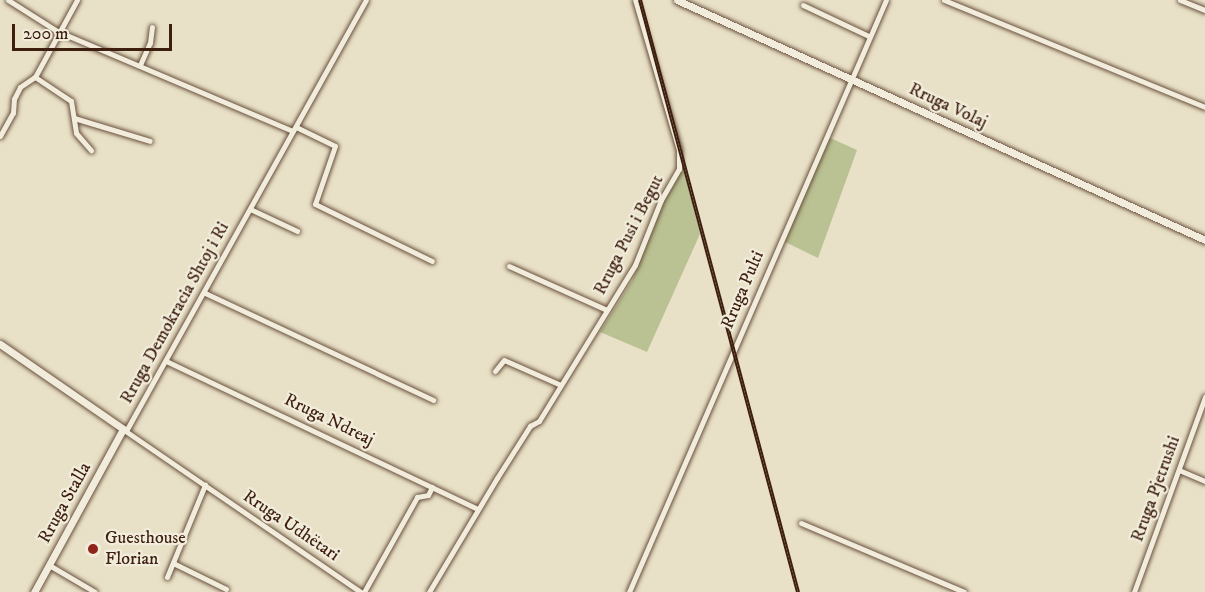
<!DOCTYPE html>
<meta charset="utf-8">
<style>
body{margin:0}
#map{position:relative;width:1205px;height:592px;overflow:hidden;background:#e9e1c7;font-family:"IM FELL DW Pica",serif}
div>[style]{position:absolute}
.green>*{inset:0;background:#bac293}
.roads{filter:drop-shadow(0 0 2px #69503d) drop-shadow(0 0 2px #69503d)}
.minor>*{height:5px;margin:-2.5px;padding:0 2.5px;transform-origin:2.5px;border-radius:2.5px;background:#f1ecdb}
.tertiary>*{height:7px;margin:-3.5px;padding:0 3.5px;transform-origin:3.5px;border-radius:3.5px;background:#f1ecdb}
.rail>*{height:4px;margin-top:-2px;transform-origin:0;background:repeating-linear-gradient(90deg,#f1ecdb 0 4.5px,#3e1f0f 0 9px);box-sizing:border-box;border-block:2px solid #3e1f0f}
.dots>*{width:16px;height:16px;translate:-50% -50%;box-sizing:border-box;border:3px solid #f1ecdb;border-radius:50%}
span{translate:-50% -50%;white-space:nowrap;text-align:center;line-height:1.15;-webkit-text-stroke:4.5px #f1ecdb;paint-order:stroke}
.street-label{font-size:18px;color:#3e1f0f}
.poi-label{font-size:18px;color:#3e1f0f}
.left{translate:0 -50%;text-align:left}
.scale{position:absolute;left:12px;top:24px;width:160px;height:27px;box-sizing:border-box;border:3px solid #3e1f0f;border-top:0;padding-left:8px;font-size:18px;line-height:21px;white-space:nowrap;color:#3e1f0f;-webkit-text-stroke:4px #f1ecdb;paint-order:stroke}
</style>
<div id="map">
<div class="green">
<i style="clip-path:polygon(826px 136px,857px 150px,818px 258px,781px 240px)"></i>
<i style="clip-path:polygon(683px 167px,700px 234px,647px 352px,600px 332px,632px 281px,662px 204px)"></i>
</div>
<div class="roads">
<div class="minor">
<i style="left:8px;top:0;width:58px;rotate:32.3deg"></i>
<i style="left:57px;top:31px;width:256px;rotate:23deg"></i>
<i style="left:944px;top:0;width:282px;rotate:22.3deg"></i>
<i style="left:1180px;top:0;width:27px;rotate:22deg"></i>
<i style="left:803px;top:5px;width:73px;rotate:25.2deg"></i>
<i style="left:140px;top:65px;width:24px;rotate:-66deg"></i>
<i style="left:150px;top:43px;width:16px;rotate:-83deg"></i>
<i style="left:35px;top:77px;width:43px;rotate:33.7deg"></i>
<i style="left:71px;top:101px;width:32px;rotate:81deg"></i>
<i style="left:76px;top:133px;width:23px;rotate:49deg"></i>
<i style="left:74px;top:118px;width:79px;rotate:16.8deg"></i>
<i style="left:296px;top:127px;width:43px;rotate:26deg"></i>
<i style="left:335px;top:146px;width:61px;rotate:109deg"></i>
<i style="left:315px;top:204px;width:130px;rotate:26deg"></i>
<i style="left:0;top:136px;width:26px;rotate:-61deg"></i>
<i style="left:13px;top:113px;width:14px;rotate:-86deg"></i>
<i style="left:14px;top:99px;width:13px;rotate:-63deg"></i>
<i style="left:20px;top:87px;width:18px;rotate:-34deg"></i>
<i style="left:35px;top:77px;width:88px;rotate:-61.4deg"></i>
<i style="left:250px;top:209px;width:52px;rotate:25.1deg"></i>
<i style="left:509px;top:266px;width:107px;rotate:24.2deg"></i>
<i style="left:205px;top:293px;width:252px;rotate:25.1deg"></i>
<i style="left:166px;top:361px;width:345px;rotate:25.4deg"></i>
<i style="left:495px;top:371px;width:14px;rotate:-51deg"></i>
<i style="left:504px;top:360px;width:62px;rotate:23.7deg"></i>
<i style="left:124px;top:430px;width:287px;rotate:34.4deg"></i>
<i style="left:126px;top:431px;width:493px;rotate:-60.9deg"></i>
<i style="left:1179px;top:470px;width:28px;rotate:23deg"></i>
<i style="left:801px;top:523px;width:177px;rotate:22.9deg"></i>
<i style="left:173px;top:563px;width:59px;rotate:26.1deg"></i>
<i style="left:49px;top:565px;width:53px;rotate:30.4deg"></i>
<i style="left:167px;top:577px;width:100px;rotate:-67.6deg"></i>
<i style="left:364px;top:592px;width:109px;rotate:-60.8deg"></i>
<i style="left:417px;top:497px;width:11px;rotate:-10deg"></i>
<i style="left:428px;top:495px;width:9px;rotate:-63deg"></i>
<i style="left:429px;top:592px;width:133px;rotate:-59.2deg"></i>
<i style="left:497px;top:478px;width:62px;rotate:-57.6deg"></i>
<i style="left:530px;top:426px;width:10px;rotate:-29deg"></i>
<i style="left:539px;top:421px;width:183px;rotate:-58.4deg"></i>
<i style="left:635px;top:265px;width:70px;rotate:-68.2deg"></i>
<i style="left:661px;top:200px;width:36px;rotate:-60deg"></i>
<i style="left:679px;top:169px;width:19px;rotate:-90deg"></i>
<i style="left:679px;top:150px;width:156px;rotate:-106.3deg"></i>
<i style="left:629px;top:592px;width:645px;rotate:-66.53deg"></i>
<i style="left:1134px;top:592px;width:208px;rotate:-70deg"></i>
</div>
<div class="tertiary">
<i style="left:677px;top:0;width:580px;rotate:24.44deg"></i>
<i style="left:0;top:344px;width:150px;rotate:34.6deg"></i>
<i style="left:123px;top:429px;width:186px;rotate:118.6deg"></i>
</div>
</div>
<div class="rail">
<i style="left:640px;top:0;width:613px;rotate:75.06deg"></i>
</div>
<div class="dots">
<i style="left:93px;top:549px;background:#8f2418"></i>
</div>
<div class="street-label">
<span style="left:948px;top:106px;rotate:25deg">Rruga Volaj</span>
<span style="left:629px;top:235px;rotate:-63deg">Rruga Pusi i Begut</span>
<span style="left:743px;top:290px;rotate:-67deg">Rruga Pulti</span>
<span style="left:175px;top:313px;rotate:-61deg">Rruga Demokracia Shtoj i Ri</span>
<span style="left:329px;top:420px;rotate:26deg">Rruga Ndreaj</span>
<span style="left:1156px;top:489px;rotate:-70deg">Rruga Pjetrushi</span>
<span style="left:65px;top:503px;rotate:-61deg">Rruga Stalla</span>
<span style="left:291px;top:526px;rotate:34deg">Rruga Udhëtari</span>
</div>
<div class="poi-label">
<span class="left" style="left:105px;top:549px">Guesthouse<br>Florian</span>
</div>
<div class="scale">200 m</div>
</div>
